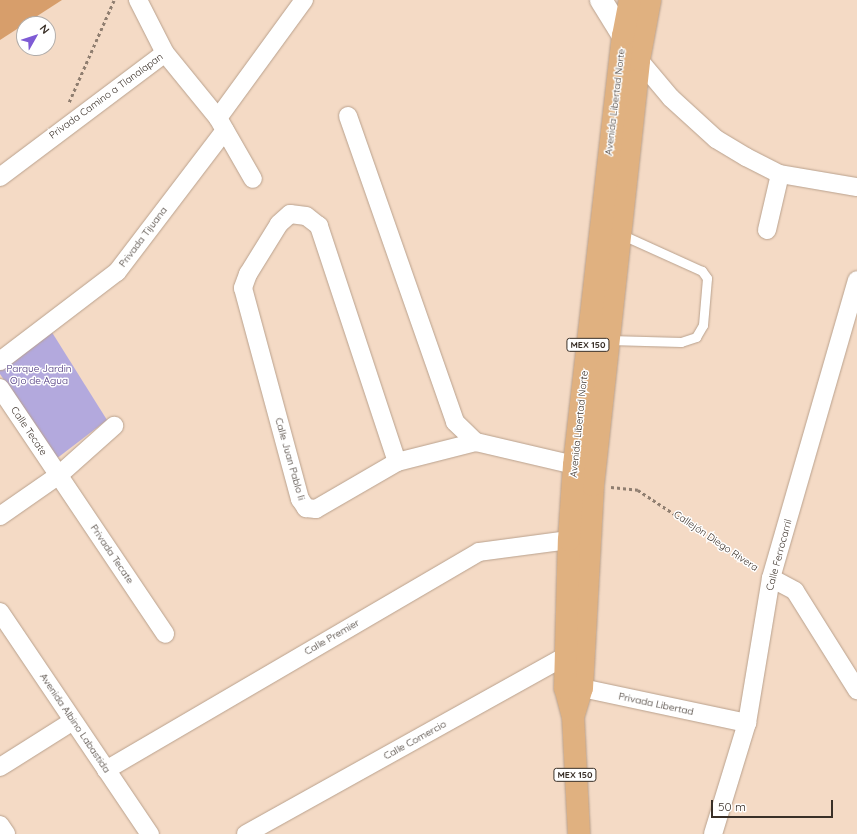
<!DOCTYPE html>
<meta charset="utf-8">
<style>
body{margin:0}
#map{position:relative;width:857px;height:834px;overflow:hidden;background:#f4dac5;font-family:Quicksand,sans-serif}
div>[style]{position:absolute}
.green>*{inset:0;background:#b3a9dd}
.building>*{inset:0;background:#d79e6b}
.path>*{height:2.5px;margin-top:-1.25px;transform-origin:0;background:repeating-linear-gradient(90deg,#8f7e70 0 3px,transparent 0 6px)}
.roads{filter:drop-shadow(0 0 1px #b9a18d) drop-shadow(0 0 1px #b9a18d)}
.service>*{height:9px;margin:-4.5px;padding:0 4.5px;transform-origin:4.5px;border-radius:4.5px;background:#fff}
.minor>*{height:18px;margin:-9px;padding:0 9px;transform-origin:9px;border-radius:9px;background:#fff}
.tertiary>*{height:22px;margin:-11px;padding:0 11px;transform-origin:11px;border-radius:11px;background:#fff}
.primary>*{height:22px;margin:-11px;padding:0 11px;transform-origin:11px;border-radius:11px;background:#e0b180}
span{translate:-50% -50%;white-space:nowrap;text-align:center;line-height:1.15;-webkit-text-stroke:3px #fff;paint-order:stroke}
.shield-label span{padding:1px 3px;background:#fff;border:1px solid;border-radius:3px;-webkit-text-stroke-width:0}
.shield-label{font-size:9px;color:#392f27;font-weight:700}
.street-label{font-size:10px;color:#392f27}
.park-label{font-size:10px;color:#402975}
.north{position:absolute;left:16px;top:16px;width:40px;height:40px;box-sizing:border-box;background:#fff;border:1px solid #b0aca9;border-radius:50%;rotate:51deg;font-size:11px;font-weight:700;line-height:16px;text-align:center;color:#392f27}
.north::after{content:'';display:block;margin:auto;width:14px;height:18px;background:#7e5bd5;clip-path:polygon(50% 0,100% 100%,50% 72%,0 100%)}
.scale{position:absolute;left:711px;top:800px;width:122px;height:18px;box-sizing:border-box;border:2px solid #392f27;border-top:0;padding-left:5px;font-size:12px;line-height:14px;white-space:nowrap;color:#392f27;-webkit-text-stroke:3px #fff;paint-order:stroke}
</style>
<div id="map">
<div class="green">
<i style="clip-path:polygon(48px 326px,107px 420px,56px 459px,0 374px,0 361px)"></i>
</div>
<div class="building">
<i style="clip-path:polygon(0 0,62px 0,0 40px)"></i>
</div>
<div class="path">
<i style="left:69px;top:102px;width:111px;rotate:-66.2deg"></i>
<i style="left:611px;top:487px;width:27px;rotate:6deg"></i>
<i style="left:638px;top:490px;width:141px;rotate:33.5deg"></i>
</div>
<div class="roads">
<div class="service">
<i style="left:609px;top:340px;width:72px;rotate:1.6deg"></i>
<i style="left:681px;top:342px;width:16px;rotate:-18deg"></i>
<i style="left:696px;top:337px;width:14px;rotate:-60deg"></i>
<i style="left:703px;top:325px;width:47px;rotate:-85.1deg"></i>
<i style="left:707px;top:278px;width:9px;rotate:-126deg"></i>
<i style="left:702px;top:271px;width:90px;rotate:-155.7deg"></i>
</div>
<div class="minor">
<i style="left:138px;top:0;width:59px;rotate:63deg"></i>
<i style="left:165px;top:53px;width:84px;rotate:50.8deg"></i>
<i style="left:218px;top:118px;width:70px;rotate:60.2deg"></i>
<i style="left:639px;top:60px;width:50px;rotate:49.9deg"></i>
<i style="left:671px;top:98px;width:61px;rotate:42.3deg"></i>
<i style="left:716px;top:139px;width:35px;rotate:31deg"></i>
<i style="left:746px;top:157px;width:38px;rotate:27deg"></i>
<i style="left:780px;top:174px;width:78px;rotate:9.6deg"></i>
<i style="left:348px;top:116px;width:324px;rotate:70.7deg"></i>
<i style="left:455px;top:422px;width:29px;rotate:44deg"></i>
<i style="left:218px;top:118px;width:146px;rotate:-53.9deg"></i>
<i style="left:0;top:177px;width:206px;rotate:-36.9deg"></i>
<i style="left:767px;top:230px;width:57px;rotate:-76.9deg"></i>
<i style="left:0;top:361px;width:147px;rotate:-37.3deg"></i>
<i style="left:117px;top:272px;width:178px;rotate:-52.7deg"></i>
<i style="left:0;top:388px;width:296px;rotate:56.1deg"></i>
<i style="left:397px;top:462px;width:249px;rotate:-108.3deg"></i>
<i style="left:319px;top:226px;width:16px;rotate:-142deg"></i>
<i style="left:306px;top:216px;width:16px;rotate:-173deg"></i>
<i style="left:290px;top:214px;width:15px;rotate:138deg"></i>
<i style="left:279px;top:224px;width:59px;rotate:121.8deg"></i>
<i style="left:248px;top:274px;width:15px;rotate:110deg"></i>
<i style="left:243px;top:288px;width:219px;rotate:74.9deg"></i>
<i style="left:300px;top:499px;width:11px;rotate:56deg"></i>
<i style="left:306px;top:508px;width:10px;rotate:6deg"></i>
<i style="left:316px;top:509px;width:94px;rotate:-30.1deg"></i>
<i style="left:397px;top:462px;width:81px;rotate:-14.2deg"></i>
<i style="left:476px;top:442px;width:101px;rotate:13.2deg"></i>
<i style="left:0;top:516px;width:72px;rotate:-34.8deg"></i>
<i style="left:59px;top:475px;width:74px;rotate:-41.7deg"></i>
<i style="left:771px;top:578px;width:27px;rotate:28deg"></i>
<i style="left:795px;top:591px;width:117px;rotate:57.9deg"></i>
<i style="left:0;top:612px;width:268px;rotate:56deg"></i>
<i style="left:569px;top:688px;width:13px"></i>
<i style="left:582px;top:688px;width:169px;rotate:12deg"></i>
<i style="left:0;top:767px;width:86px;rotate:-32.2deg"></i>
<i style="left:106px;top:770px;width:432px;rotate:-30.3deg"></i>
<i style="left:479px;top:552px;width:91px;rotate:-7.6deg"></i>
<i style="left:0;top:825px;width:11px;rotate:56deg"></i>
<i style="left:246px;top:834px;width:378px;rotate:-29.1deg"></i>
<i style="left:713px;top:834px;width:116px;rotate:-73deg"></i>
<i style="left:747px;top:723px;width:147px;rotate:-80.6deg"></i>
<i style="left:771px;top:578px;width:310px;rotate:-73.9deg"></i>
</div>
<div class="tertiary">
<i style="left:601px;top:0;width:55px;rotate:58.3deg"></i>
</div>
<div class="primary">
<i style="left:573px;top:717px;width:30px;rotate:-73deg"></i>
<i style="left:582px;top:688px;width:203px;rotate:-86.9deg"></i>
<i style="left:593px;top:485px;width:427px;rotate:-83.8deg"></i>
<i style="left:639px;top:60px;width:61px;rotate:-79.6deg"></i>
<i style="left:579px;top:834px;width:117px;rotate:-92.9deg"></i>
<i style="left:573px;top:717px;width:30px;rotate:-105deg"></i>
<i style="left:565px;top:688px;width:148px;rotate:-88.5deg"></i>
<i style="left:569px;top:540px;width:75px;rotate:-86.2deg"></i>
<i style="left:574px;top:465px;width:432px;rotate:-83.5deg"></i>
<i style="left:623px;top:36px;width:37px;rotate:-79deg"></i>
</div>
</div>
<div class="shield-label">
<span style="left:588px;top:345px">MEX 150</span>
<span style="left:575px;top:775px">MEX 150</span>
</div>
<div class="street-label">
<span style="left:106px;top:96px;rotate:-36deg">Privada Camino a Tlanalapan</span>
<span style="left:615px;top:102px;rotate:-83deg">Avenida Libertad Norte</span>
<span style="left:143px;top:237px;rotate:-53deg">Privada Tijuana</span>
<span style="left:579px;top:424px;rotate:-84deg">Avenida Libertad Norte</span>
<span style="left:29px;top:431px;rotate:56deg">Calle Tecate</span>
<span style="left:290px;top:459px;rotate:74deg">Calle Juan Pablo Ii</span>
<span style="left:716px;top:541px;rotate:34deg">Callejón Diego Rivera</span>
<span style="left:112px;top:554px;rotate:56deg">Privada Tecate</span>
<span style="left:779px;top:555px;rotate:-75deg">Calle Ferrocarril</span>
<span style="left:332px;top:637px;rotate:-30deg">Calle Premier</span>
<span style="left:656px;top:704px;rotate:12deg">Privada Libertad</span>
<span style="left:75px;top:723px;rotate:56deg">Avenida Albino Labastida</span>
<span style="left:415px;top:740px;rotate:-29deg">Calle Comercio</span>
</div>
<div class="park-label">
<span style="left:39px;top:374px">Parque Jardin<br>Ojo de Agua</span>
</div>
<div class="north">N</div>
<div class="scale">50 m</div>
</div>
